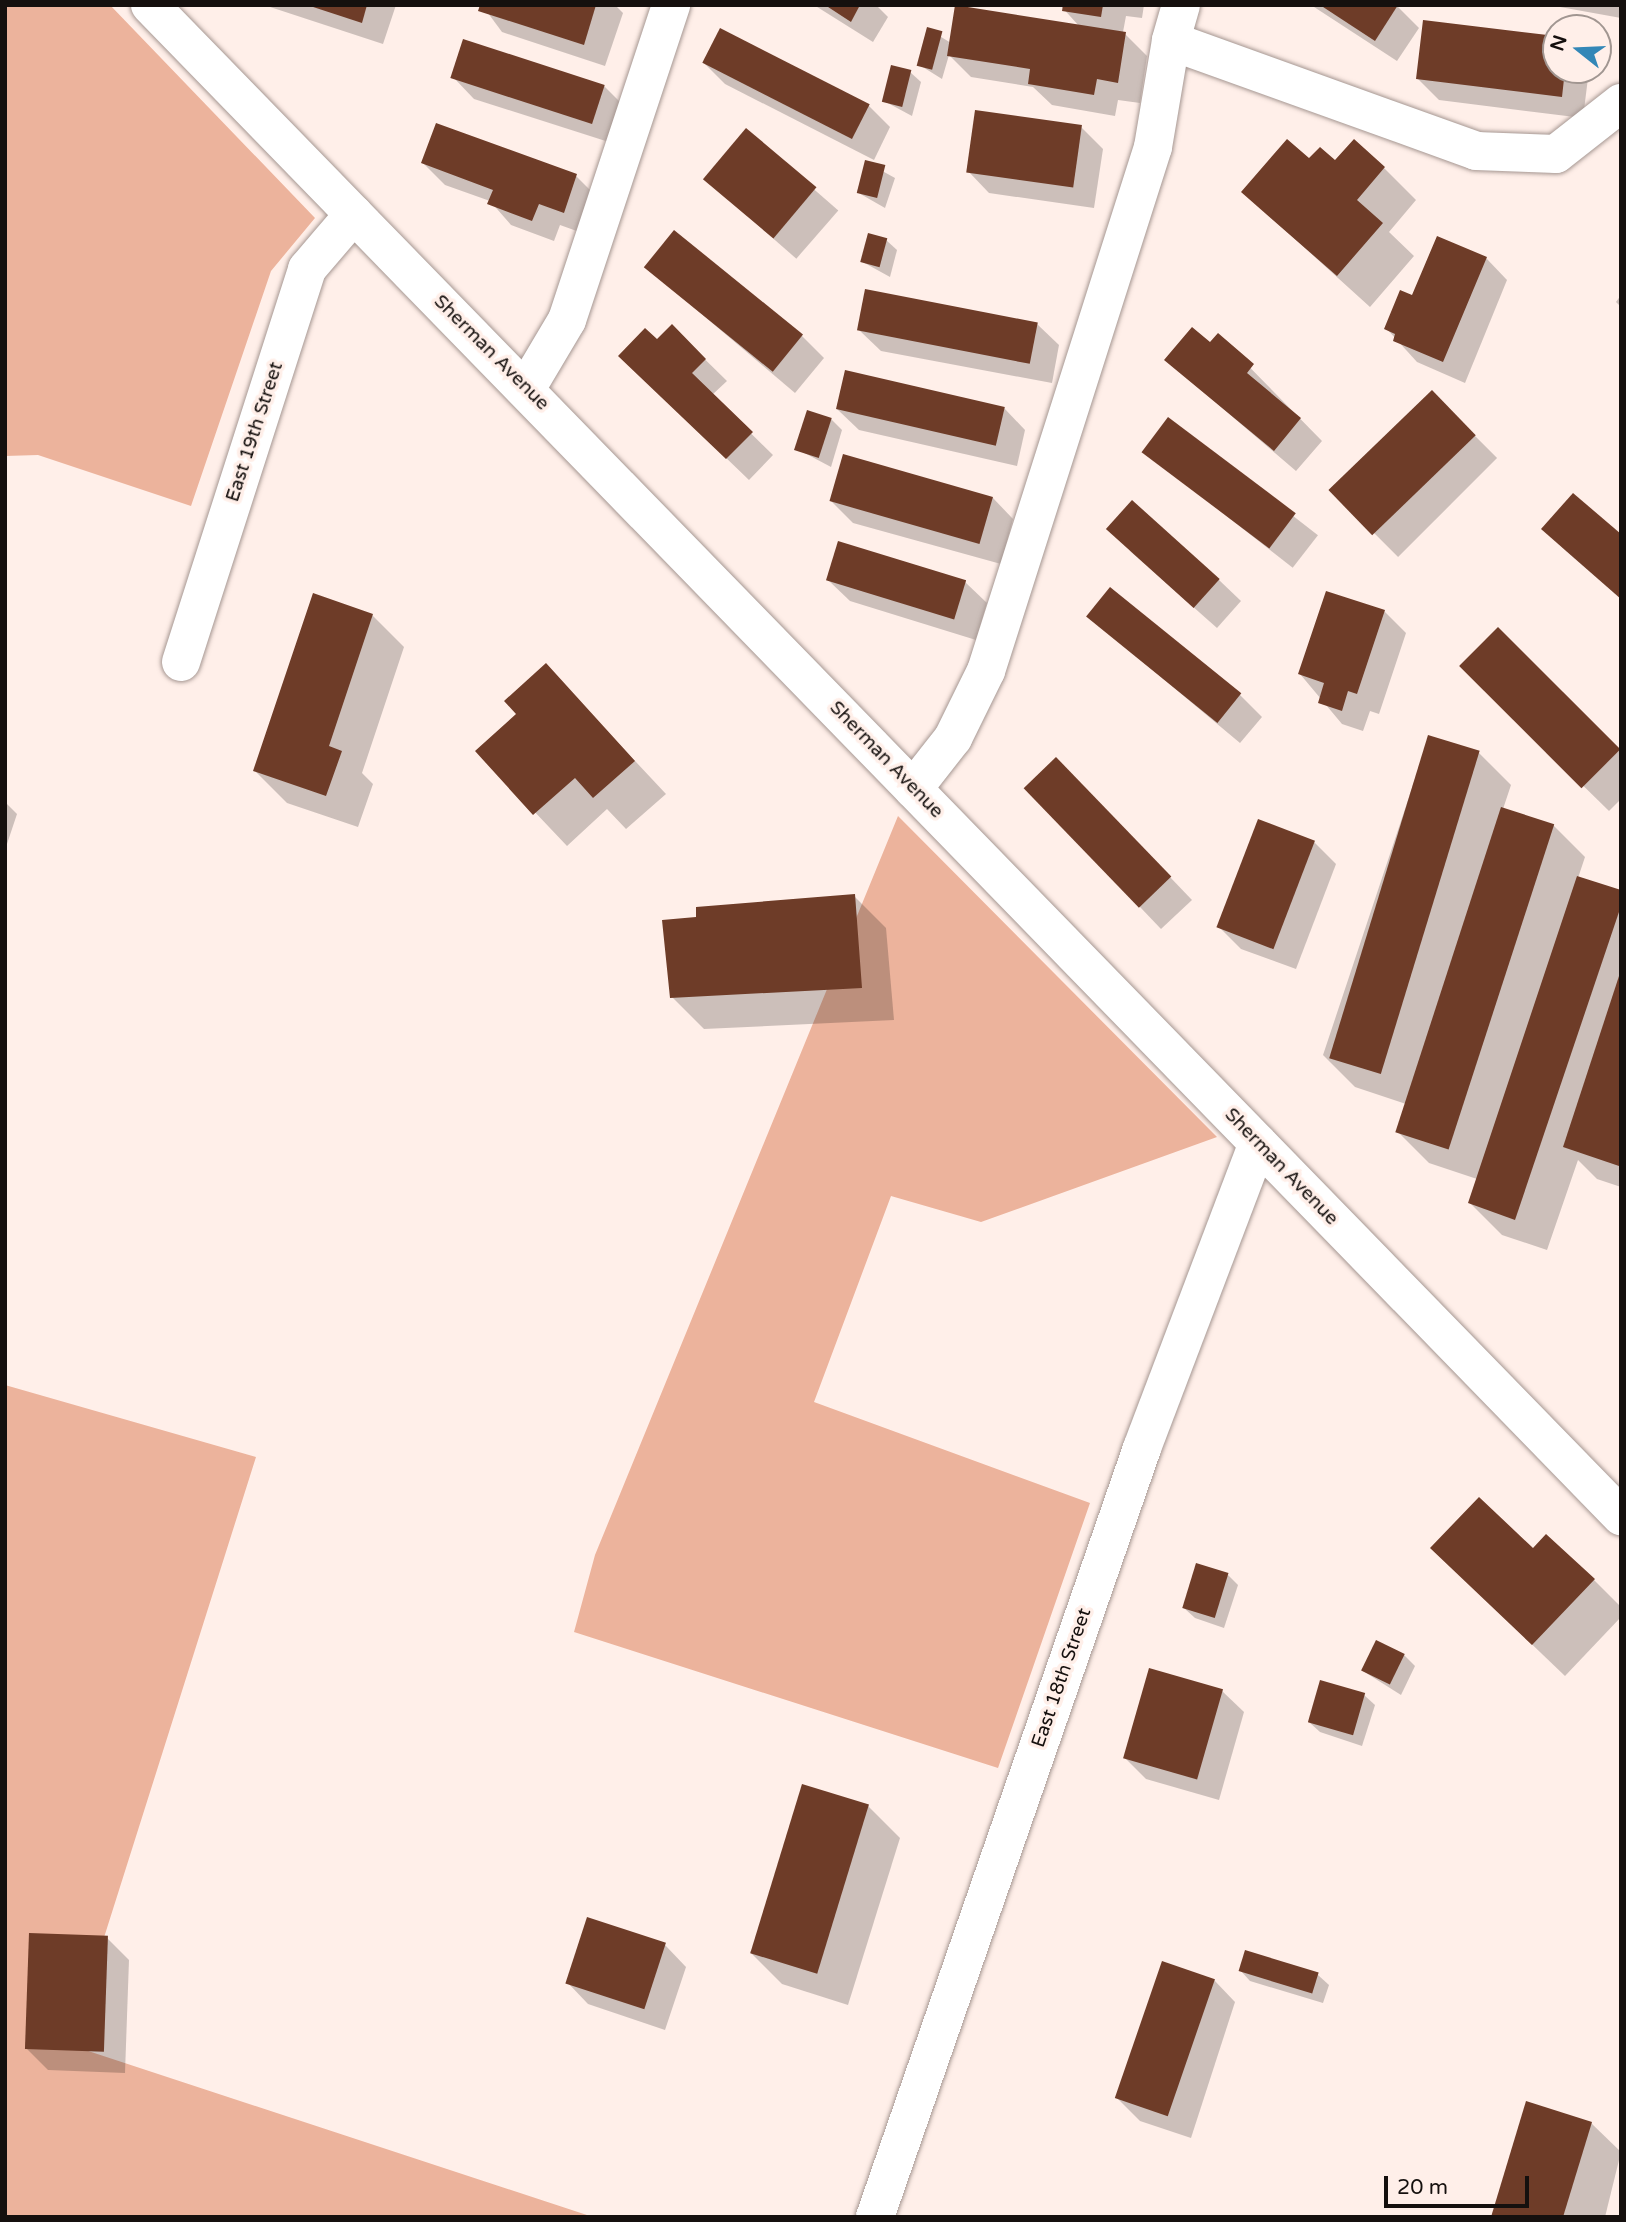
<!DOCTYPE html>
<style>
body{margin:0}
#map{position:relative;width:1626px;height:2222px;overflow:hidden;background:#ffefe9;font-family:"Varela Round",sans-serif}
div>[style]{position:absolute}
.green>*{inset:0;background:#ecb39c}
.shadow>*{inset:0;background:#0003;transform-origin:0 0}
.building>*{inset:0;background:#6e3c28;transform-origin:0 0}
.roads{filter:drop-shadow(0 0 2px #a69792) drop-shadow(0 0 2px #a69792)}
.minor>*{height:38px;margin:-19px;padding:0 19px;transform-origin:19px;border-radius:19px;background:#fff}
span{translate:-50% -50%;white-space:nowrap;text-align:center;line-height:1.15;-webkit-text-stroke:7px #ffefe9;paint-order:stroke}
.street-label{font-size:19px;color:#15100e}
.frame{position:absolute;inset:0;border:7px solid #15100e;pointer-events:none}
.north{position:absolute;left:1542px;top:14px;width:70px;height:70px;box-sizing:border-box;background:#ffefe9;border:2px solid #a19691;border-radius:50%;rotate:288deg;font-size:19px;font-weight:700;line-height:28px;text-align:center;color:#15100e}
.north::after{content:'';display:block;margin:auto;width:24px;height:32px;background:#3387b7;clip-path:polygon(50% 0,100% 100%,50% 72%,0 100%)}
.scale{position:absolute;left:1384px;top:2176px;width:145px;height:32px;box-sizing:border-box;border:4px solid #15100e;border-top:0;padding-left:9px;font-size:21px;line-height:24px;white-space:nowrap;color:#15100e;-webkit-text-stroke:5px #ffefe9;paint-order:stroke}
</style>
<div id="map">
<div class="green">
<i style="clip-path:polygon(5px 5px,110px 5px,315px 218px,271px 271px,191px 506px,38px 455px,5px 456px)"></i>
<i style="clip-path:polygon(898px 816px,1217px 1137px,981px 1222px,891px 1196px,814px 1402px,1090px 1503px,998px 1768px,574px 1632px,595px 1555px)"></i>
<i style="clip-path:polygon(5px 1385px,256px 1457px,70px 2045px,593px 2217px,5px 2217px)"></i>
</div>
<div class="shadow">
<i style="clip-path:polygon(264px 5px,396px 5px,383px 44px)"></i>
<i style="clip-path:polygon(482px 5px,615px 5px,623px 13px,605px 66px,502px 32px)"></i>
<i style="clip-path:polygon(814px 5px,876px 5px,888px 17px,873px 42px)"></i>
<i style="clip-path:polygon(1060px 5px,1144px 5px,1142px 18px,1126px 16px,1123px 32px,1147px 56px,1140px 103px,1118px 100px,1115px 116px,1052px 105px,1033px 87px,971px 77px,949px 55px,942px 79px,918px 64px,928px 29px,951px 43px,1079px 26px)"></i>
<i style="clip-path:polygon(1311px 5px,1396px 5px,1419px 28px,1397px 61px)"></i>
<i style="clip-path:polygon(1549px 5px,1621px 5px,1621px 18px)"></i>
<i style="clip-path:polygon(1556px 38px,1556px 70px,1589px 70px,1583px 118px,1439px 100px,1417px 78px)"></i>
<i style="clip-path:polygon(704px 63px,869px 106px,890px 127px,874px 160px,725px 84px)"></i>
<i style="clip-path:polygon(910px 72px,921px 82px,912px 116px,884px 101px)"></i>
<i style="clip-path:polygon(453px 77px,604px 86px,626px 108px,615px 144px,474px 99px)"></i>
<i style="clip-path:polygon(1081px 127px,1103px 149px,1094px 208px,989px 193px,968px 171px)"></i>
<i style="left:747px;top:131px;width:121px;height:64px;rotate:41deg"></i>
<i style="clip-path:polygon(1309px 160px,1384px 168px,1416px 200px,1389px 232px,1414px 256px,1370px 307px,1243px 192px)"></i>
<i style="clip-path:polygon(866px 162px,895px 178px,885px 208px,857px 192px)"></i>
<i style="clip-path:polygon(423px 163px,576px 176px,598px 198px,585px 234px,560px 225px,554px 241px,511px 225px,490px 201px,445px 185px)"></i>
<i style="clip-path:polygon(886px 240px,897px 250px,890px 277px,861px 261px)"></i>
<i style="clip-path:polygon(1486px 258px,1507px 280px,1465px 383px,1417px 362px,1386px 328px,1413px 297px)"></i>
<i style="clip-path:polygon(646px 267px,802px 336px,824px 358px,795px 393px)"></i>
<i style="clip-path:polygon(1621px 295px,1621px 307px,1616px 302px)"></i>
<i style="clip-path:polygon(1037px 324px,1059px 345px,1052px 383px,881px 351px,859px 330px)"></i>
<i style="clip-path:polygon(672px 327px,727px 381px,712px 395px,773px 455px,749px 480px,642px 377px,657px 342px)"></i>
<i style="clip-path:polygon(1219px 336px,1322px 441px,1296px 471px,1166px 360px,1211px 345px)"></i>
<i style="left:1432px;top:393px;width:92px;height:140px;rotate:45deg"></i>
<i style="clip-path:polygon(1004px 408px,1025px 430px,1017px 466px,859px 430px,837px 409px)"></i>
<i style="clip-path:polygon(831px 419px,842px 430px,831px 467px,797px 449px)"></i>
<i style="left:1169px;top:419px;width:189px;height:41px;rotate:38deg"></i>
<i style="clip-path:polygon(992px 497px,1013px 519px,1001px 564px,853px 523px,831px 501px)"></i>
<i style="clip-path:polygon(1543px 529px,1621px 537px,1621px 599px,1565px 550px)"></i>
<i style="clip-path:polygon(1130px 551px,1219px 580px,1241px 601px,1217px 628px)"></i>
<i style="clip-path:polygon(828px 580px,965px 582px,987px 603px,976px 640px,850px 601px)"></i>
<i style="clip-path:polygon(1384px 611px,1406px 633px,1379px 714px,1370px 711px,1363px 731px,1342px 724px,1300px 674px)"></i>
<i style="clip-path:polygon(372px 615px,404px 647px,362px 773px,373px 784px,358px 827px,287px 803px,255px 771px)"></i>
<i style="clip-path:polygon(1088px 616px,1240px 695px,1262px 717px,1240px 743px)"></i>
<i style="clip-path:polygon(1498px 630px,1621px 751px,1621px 799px,1609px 811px,1461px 666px)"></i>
<i style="clip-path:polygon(546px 666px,666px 794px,626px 829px,607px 809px,567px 846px,477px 751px,518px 714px)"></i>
<i style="clip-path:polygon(1429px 737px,1479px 753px,1511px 785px,1503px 809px,1553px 825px,1585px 857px,1578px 878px,1621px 892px,1621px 1187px,1597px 1179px,1578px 1160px,1547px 1250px,1502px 1235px,1470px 1203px,1477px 1179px,1429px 1163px,1397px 1131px,1406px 1104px,1355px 1087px,1323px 1055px)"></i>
<i style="clip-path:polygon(1078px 781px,1192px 900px,1161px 929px,1140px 907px)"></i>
<i style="clip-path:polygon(5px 802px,17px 814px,5px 850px)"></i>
<i style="clip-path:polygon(1314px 842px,1336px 864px,1296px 969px,1241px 949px,1219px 927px)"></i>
<i style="clip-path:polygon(854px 896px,886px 928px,894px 1020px,704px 1029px,672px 997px)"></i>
<i style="clip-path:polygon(1533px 1551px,1594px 1580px,1621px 1607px,1621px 1617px,1565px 1676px,1465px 1580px)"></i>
<i style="clip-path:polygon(1228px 1575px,1238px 1585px,1224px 1628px,1195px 1618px,1184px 1608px)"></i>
<i style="clip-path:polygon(1404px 1655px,1415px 1666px,1401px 1695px,1363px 1671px)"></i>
<i style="clip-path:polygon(1222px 1691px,1244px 1712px,1219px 1800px,1146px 1779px,1125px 1758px)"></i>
<i style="clip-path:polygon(1364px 1695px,1375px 1705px,1362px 1746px,1320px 1732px,1309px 1722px)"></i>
<i style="clip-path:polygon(868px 1806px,900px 1838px,848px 2005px,782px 1984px,750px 1952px)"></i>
<i style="clip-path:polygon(107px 1938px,129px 1960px,125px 2073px,48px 2070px,26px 2048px)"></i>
<i style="clip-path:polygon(665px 1945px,686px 1967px,665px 2030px,588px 2004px,567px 1982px)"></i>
<i style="clip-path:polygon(1240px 1970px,1318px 1975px,1329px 1985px,1323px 2003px,1250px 1981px)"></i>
<i style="clip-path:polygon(1214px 1980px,1235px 2002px,1191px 2138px,1140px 2121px,1118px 2099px)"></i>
<i style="clip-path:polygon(1591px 2123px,1621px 2152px,1605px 2217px,1493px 2217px)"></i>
</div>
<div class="building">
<i style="clip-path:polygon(307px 5px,367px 5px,362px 23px)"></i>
<i style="clip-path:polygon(480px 5px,596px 5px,584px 45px,478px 11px)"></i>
<i style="clip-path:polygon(825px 5px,860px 5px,851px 22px)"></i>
<i style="clip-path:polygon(955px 5px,1126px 32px,1118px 83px,1097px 79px,1094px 95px,1028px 84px,1030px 69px,947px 56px)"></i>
<i style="clip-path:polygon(1063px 5px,1103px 5px,1101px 17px,1062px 11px)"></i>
<i style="clip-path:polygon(1320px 5px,1398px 5px,1375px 41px)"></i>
<i style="clip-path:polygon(1423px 20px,1556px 36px,1556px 70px,1565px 70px,1562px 97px,1416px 79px)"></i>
<i style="left:927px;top:27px;width:16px;height:40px;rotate:15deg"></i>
<i style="left:720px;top:28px;width:168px;height:39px;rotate:27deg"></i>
<i style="left:463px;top:39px;width:149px;height:41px;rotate:18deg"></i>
<i style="left:891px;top:65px;width:21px;height:38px;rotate:14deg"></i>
<i style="left:975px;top:110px;width:108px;height:63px;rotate:8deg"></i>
<i style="clip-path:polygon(436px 123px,577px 174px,564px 213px,539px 204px,532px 221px,487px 204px,493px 190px,421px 163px)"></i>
<i style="left:746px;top:128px;width:92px;height:67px;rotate:40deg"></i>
<i style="clip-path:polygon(1287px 139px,1309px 158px,1320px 147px,1335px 160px,1354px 139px,1385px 167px,1357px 200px,1383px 223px,1337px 276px,1241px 192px)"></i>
<i style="left:865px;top:160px;width:21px;height:34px;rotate:14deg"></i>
<i style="left:674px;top:230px;width:166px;height:48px;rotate:39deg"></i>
<i style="left:868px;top:233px;width:20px;height:30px;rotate:15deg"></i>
<i style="clip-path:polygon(1437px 236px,1487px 257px,1443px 362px,1393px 341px,1395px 334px,1384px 329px,1400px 290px,1412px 295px)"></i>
<i style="left:865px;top:289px;width:176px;height:42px;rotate:11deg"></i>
<i style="clip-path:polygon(672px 324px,706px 359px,692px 373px,753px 432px,726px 459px,618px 356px,645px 328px,657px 339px)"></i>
<i style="clip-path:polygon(1192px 327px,1210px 342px,1218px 333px,1254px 364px,1247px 373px,1301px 418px,1274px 451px,1164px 360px)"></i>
<i style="left:845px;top:370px;width:164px;height:40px;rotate:13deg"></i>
<i style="left:1432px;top:390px;width:63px;height:144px;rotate:46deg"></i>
<i style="left:807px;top:410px;width:26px;height:42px;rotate:18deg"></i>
<i style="left:1168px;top:417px;width:160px;height:44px;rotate:37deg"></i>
<i style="left:843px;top:454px;width:156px;height:49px;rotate:16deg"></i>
<i style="clip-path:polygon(1573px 493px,1621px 534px,1621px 599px,1541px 529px)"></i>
<i style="left:1132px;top:500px;width:118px;height:39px;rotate:42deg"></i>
<i style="left:838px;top:541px;width:134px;height:41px;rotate:17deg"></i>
<i style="left:1110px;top:587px;width:169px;height:38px;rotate:39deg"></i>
<i style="clip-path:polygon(1326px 591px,1385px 610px,1357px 694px,1348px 691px,1342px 711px,1318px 703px,1324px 683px,1298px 674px)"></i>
<i style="clip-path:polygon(313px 593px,373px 614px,329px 746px,342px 751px,326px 796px,253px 771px)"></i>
<i style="left:1498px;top:627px;width:173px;height:55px;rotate:45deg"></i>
<i style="clip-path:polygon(546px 663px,635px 761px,593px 798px,575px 778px,533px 815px,475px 751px,516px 714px,504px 701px)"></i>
<i style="left:1428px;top:735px;width:54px;height:338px;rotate:17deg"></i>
<i style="left:1056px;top:757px;width:166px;height:45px;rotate:46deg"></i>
<i style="left:1501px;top:807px;width:56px;height:342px;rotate:18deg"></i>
<i style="left:1258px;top:819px;width:61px;height:116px;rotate:21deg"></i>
<i style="clip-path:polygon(1577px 876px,1621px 890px,1621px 906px,1515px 1220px,1468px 1203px)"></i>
<i style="clip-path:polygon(855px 894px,862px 988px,670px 998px,662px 920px,696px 917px,696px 907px)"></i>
<i style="clip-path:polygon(1620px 973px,1621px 1160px,1619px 1166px,1563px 1147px)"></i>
<i style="clip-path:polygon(1479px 1497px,1533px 1548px,1546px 1534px,1595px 1579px,1532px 1645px,1430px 1548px)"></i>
<i style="left:1196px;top:1563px;width:34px;height:47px;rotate:17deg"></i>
<i style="left:1376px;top:1640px;width:32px;height:34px;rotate:26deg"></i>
<i style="left:1149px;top:1668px;width:77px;height:94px;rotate:16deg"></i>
<i style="left:1320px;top:1680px;width:47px;height:44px;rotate:16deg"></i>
<i style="left:802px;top:1784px;width:70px;height:177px;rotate:17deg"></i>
<i style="left:587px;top:1917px;width:83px;height:70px;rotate:18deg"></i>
<i style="left:29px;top:1933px;width:79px;height:116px;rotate:2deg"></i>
<i style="left:1245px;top:1950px;width:77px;height:22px;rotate:17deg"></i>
<i style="left:1162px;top:1961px;width:56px;height:145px;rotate:19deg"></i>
<i style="clip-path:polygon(1526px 2101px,1592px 2122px,1563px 2217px,1491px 2217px)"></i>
</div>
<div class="roads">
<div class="minor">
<i style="left:150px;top:5px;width:2109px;rotate:45.77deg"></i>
<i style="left:1181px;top:5px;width:37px;rotate:106deg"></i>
<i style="left:1171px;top:41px;width:324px;rotate:19.8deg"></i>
<i style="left:1476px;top:151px;width:80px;rotate:2.1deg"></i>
<i style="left:1556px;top:154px;width:83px;rotate:-38.1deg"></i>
<i style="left:526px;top:389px;width:80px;rotate:-59.3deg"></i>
<i style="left:567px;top:320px;width:332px;rotate:-71.7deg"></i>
<i style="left:181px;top:662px;width:413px;rotate:-72.2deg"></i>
<i style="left:307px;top:269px;width:72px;rotate:-49.5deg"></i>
<i style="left:913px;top:789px;width:65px;rotate:-51.9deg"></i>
<i style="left:953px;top:738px;width:75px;rotate:-63.8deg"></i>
<i style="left:986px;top:671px;width:550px;rotate:-72.32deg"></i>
<i style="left:1153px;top:147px;width:108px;rotate:-80.4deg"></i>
<i style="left:875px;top:2217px;width:814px;rotate:-70.85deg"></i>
<i style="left:1142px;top:1448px;width:326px;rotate:-69.2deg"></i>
</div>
</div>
<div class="street-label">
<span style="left:491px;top:353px;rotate:45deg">Sherman Avenue</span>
<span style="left:255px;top:432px;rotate:-72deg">East 19th Street</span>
<span style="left:886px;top:760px;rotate:46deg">Sherman Avenue</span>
<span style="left:1281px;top:1167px;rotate:46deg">Sherman Avenue</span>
<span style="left:1062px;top:1678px;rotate:-71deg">East 18th Street</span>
</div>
<div class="frame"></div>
<div class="north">N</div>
<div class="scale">20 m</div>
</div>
